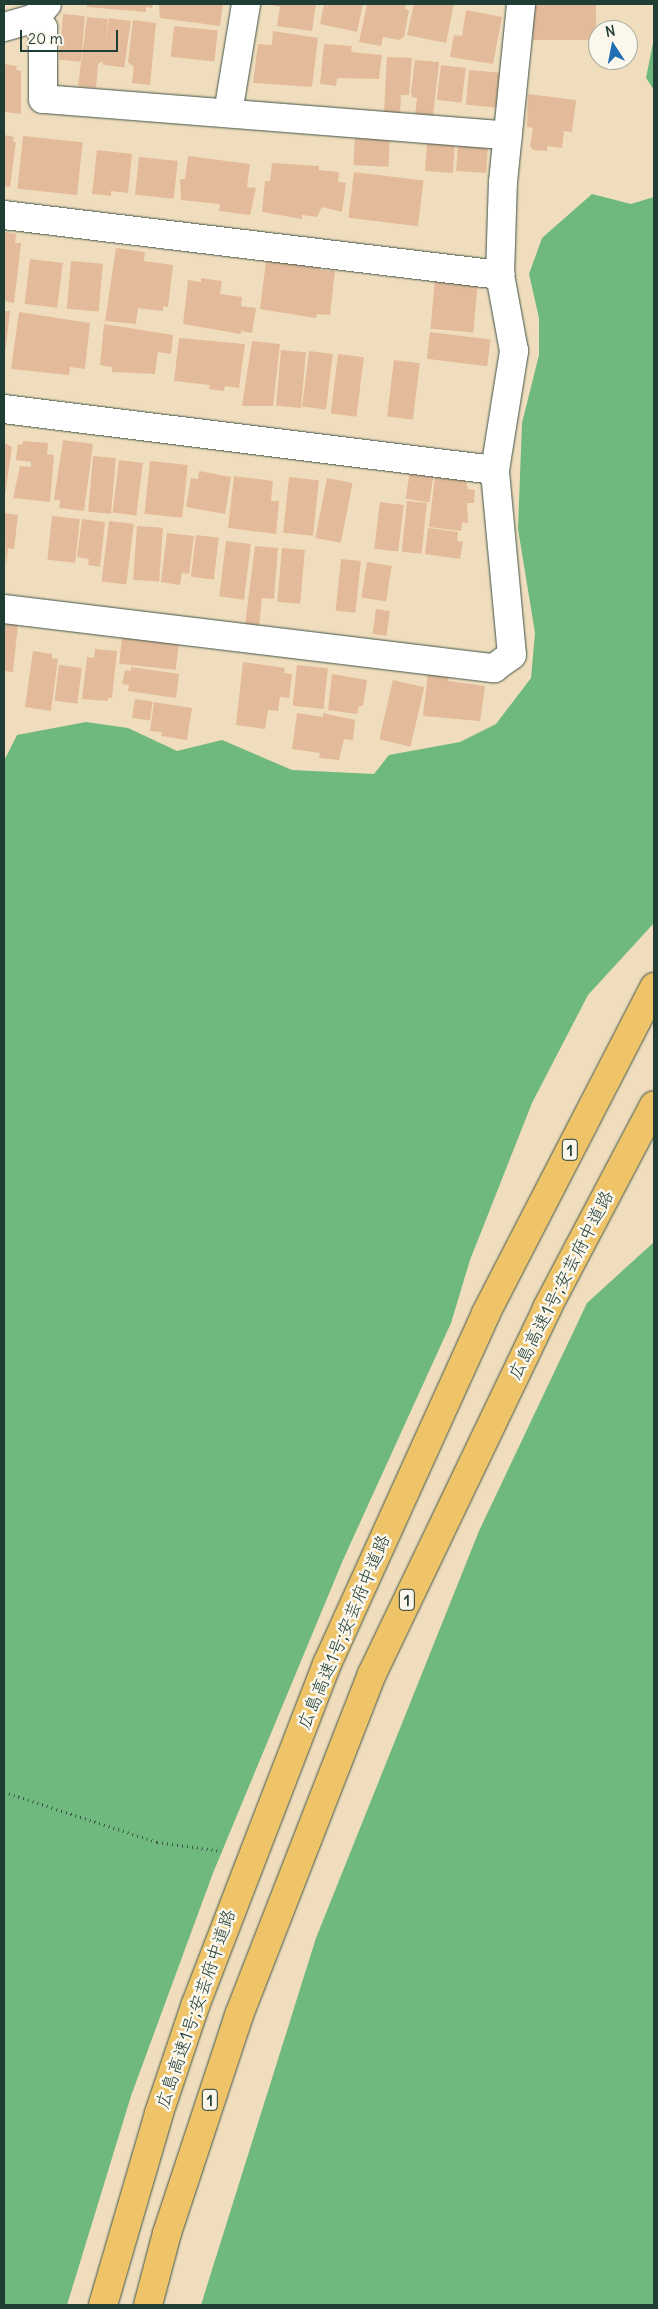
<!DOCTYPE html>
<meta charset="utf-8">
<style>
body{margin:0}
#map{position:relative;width:658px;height:2309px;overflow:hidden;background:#f0ddbd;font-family:Delius,"Klee One",sans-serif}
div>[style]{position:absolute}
.forest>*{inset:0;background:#6fb87e}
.building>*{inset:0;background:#e3bb9a;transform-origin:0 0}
.path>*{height:3px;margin-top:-1.5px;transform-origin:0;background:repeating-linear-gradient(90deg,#3e5549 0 1px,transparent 0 5px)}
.roads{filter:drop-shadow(0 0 1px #3e5549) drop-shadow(0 0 1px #3e5549)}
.minor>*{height:28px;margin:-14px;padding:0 14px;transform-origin:14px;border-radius:14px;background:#fff}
.motorway>*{height:28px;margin:-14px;padding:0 14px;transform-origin:14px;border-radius:14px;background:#efc469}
span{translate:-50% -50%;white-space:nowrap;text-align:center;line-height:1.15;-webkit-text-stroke:5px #fbf7ec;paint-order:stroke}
.shield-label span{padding:1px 4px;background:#fbf7ec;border:1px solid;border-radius:4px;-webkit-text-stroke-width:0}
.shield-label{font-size:16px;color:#1f3d34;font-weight:700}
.street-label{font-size:18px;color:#1f3d34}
.frame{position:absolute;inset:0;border:5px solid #1f3d34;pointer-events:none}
.north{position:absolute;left:588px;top:20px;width:50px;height:50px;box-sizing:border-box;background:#fbf7ec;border:1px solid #a3ada2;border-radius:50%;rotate:349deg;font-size:14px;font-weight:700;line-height:20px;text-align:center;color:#1f3d34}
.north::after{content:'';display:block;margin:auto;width:18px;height:22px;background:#1f6fb2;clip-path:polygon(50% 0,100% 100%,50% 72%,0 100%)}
.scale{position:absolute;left:20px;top:30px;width:98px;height:22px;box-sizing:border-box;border:2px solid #1f3d34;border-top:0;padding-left:6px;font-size:15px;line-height:18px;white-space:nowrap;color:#1f3d34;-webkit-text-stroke:4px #fbf7ec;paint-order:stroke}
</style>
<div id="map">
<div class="forest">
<i style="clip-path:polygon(654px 38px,654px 90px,646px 78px)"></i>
<i style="clip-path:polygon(592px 194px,631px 204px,654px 197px,654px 923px,588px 995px,532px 1103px,470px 1260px,451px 1323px,343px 1560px,213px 1873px,131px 2096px,67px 2305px,4px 2305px,4px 761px,17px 735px,86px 722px,128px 728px,177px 751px,222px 740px,292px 770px,374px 774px,389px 755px,460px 742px,496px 724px,531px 678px,535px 633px,518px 529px,522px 423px,539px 355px,539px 318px,529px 274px,542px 238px)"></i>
<i style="clip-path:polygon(654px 1242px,654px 2305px,201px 2305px,316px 1938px,479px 1531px,587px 1303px)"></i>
</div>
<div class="building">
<i style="clip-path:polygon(87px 4px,153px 4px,152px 8px,146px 7px,146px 12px,87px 7px)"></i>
<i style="clip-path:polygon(159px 4px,223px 4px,220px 26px,160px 18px)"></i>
<i style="clip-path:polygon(267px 4px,316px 4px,312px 31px,277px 26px,280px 7px)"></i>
<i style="clip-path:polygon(324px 4px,363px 4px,357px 32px,320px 24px)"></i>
<i style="clip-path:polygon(367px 4px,406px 4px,405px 9px,409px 10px,404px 37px,399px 40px,383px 37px,381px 46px,359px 42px)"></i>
<i style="clip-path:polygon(414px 4px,454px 4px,446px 43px,407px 35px)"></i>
<i style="left:533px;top:4px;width:63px;height:36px"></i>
<i style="clip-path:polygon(466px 10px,502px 17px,493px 64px,450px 57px,454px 35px,462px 36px)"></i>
<i style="left:63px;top:14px;width:22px;height:46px;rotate:5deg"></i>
<i style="clip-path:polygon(87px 17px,108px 19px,104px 60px,98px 64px,96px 88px,78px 86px)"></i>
<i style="left:109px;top:18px;width:22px;height:47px;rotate:8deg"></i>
<i style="clip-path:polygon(133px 20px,156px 23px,150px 85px,132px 83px,134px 67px,128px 62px)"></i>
<i style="left:174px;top:26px;width:44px;height:31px;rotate:6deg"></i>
<i style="clip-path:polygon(273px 31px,318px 38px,312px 87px,253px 83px,258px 44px,272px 45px)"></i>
<i style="clip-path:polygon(324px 44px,352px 46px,351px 52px,382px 55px,379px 79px,337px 78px,336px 86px,320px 84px)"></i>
<i style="clip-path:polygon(387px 57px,412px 58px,409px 95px,401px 95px,400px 113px,384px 113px)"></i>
<i style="clip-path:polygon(415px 60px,439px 62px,433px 117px,415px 115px,417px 98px,412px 97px,411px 91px)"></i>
<i style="clip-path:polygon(4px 64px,17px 66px,16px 70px,21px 71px,21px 114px,4px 112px)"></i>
<i style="left:441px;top:65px;width:25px;height:35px;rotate:7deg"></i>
<i style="left:469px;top:70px;width:32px;height:35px;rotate:5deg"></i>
<i style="clip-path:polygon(528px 94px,576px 100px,572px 132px,564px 131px,562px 148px,547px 146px,547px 151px,533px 150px,530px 146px,533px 128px,527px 127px)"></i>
<i style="clip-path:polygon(4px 135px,14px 137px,13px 142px,16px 142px,10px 187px,4px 186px)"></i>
<i style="left:23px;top:136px;width:60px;height:53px;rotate:6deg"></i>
<i style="left:355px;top:136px;width:35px;height:29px;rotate:3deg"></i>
<i style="left:427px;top:142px;width:28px;height:29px;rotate:4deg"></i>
<i style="left:458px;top:145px;width:30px;height:26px;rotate:4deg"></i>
<i style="clip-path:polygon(97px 150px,132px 154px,128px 193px,111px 191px,111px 196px,92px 194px)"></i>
<i style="clip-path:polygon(188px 156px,250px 164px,247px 187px,256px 188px,250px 215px,219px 211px,220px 204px,181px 200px,180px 179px,185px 179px)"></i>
<i style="left:139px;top:157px;width:39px;height:38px;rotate:6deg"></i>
<i style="clip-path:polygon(272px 163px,319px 166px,319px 170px,339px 172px,338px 182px,346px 183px,342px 212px,322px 207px,317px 217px,302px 215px,302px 219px,262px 212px,265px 181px,270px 181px)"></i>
<i style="left:354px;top:172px;width:70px;height:46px;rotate:7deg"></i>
<i style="clip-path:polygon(4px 232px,16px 234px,15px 243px,21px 243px,14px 303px,4px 301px)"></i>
<i style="clip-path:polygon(116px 248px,145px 252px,144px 261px,173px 265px,168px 307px,163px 306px,163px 311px,138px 308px,136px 324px,105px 321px)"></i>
<i style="left:30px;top:259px;width:33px;height:45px;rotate:7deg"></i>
<i style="clip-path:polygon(279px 260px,320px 264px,320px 270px,335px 271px,330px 315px,317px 314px,316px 318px,260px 309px,266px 261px,279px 263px)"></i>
<i style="left:71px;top:261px;width:32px;height:48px;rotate:5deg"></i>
<i style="clip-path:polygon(201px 278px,222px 281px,220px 294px,242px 297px,241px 306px,256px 308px,252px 333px,241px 331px,241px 334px,183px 324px,188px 280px,201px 282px)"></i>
<i style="left:435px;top:278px;width:43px;height:51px;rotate:5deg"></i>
<i style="clip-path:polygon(4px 311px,10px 311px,5px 354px,4px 354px)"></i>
<i style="clip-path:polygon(19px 312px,90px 323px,85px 369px,70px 367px,69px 375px,11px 369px)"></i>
<i style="clip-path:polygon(104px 324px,173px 335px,171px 354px,158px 352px,155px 374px,112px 372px,112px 367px,100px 365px)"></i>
<i style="left:430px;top:332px;width:61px;height:27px;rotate:7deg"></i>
<i style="clip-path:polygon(179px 338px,245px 344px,239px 388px,225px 386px,224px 391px,209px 389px,210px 385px,174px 381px)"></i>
<i style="clip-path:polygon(252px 341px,280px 344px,273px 406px,242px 406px)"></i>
<i style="left:281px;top:350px;width:25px;height:56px;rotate:5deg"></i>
<i style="left:309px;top:351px;width:24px;height:56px;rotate:7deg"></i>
<i style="left:338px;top:354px;width:26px;height:60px;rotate:7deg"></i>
<i style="left:394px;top:360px;width:26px;height:57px;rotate:7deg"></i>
<i style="clip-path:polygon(63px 440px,93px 444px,84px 511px,59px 508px,60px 500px,54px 500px)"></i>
<i style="clip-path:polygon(23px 441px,48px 443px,47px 454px,54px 455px,50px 502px,13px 498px,20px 466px,31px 467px,31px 462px,16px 460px,18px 444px,22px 445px)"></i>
<i style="clip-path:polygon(4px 443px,12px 447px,5px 496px,4px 496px)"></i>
<i style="left:93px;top:456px;width:23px;height:56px;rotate:5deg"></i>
<i style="left:119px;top:460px;width:24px;height:53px;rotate:7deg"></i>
<i style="left:150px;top:461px;width:38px;height:53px;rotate:6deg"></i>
<i style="clip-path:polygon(199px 471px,231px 477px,225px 514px,186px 507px,191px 478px,198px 479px)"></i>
<i style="left:410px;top:471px;width:24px;height:28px;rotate:9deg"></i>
<i style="clip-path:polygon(234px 476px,273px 481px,271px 501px,279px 501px,276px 534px,228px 528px)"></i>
<i style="clip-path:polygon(435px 476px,465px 479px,468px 489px,475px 490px,474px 503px,467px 503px,468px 523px,462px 522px,461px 531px,429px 527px)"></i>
<i style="left:289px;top:477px;width:30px;height:56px;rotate:6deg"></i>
<i style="left:327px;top:478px;width:26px;height:61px;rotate:11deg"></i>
<i style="left:407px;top:501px;width:20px;height:51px;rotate:6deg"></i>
<i style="left:380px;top:502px;width:24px;height:47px;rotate:7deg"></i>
<i style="clip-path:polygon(4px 513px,18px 515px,14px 549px,8px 548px,6px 569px)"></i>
<i style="left:52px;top:516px;width:28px;height:44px;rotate:6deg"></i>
<i style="clip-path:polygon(82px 519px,105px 522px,100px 567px,88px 565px,89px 559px,77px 557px)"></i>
<i style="left:109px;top:521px;width:25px;height:61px;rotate:7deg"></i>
<i style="left:137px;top:526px;width:26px;height:54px;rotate:4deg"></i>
<i style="clip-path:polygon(428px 528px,458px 532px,457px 541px,463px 542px,460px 559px,425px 554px)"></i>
<i style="clip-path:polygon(167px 533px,194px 536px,189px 574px,182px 573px,180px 585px,161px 582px)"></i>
<i style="left:196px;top:535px;width:23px;height:42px;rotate:7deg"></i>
<i style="left:226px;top:541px;width:25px;height:56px;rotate:7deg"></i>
<i style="clip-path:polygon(255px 546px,278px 548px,274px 599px,262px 598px,259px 627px,245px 625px)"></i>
<i style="left:282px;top:548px;width:23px;height:54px;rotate:5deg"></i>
<i style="left:341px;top:559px;width:20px;height:52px;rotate:6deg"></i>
<i style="left:367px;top:562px;width:25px;height:36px;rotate:9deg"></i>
<i style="left:376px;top:609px;width:14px;height:25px;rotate:8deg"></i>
<i style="clip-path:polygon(4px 623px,18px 624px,13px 672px,4px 671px)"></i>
<i style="left:122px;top:637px;width:57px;height:27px;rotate:6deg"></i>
<i style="clip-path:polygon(95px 649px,117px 651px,112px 698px,108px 698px,108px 701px,82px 699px,87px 657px,94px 658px)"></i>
<i style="clip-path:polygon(33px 651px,52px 654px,52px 658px,58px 659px,51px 711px,25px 707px)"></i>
<i style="clip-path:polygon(243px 662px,285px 668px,284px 673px,292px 674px,289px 698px,280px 697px,278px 711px,268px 710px,265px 729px,236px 725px)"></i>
<i style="left:59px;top:665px;width:23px;height:36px;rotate:7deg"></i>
<i style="left:297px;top:665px;width:31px;height:41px;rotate:6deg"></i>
<i style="clip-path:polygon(131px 667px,179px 674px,176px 698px,128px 691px,129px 685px,122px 684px,125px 670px,131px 671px)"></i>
<i style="clip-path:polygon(428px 673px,449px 675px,448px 681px,485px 686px,480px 721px,423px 716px)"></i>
<i style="clip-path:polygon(332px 674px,367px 680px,363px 706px,359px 706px,357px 714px,328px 710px)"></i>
<i style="left:393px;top:680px;width:32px;height:61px;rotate:13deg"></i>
<i style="left:135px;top:699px;width:18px;height:19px;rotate:9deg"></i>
<i style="clip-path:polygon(154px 702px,192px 708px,187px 740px,161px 736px,162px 732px,150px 731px)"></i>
<i style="clip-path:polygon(297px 713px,323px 717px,323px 713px,355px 720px,353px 740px,344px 739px,339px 760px,319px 758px,320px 753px,292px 749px)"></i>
</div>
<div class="path">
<i style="left:4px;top:1792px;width:161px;rotate:18.1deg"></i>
<i style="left:157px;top:1842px;width:65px;rotate:8deg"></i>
</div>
<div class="roads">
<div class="minor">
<i style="left:35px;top:18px;width:13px;rotate:51deg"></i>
<i style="left:43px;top:28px;width:71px;rotate:90deg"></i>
<i style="left:43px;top:99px;width:466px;rotate:4.5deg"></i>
<i style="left:4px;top:27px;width:32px;rotate:-16deg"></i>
<i style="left:35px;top:18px;width:18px;rotate:-49deg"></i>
<i style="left:228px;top:113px;width:110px;rotate:-80.6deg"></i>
<i style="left:4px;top:215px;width:500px;rotate:6.9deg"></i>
<i style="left:4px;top:409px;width:495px;rotate:7.1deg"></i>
<i style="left:4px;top:609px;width:494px;rotate:6.9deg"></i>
<i style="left:494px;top:668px;width:22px;rotate:-36deg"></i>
<i style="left:512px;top:655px;width:186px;rotate:-95.3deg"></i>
<i style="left:495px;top:470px;width:121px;rotate:-80.9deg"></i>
<i style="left:514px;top:351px;width:77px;rotate:-100.4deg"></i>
<i style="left:500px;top:275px;width:93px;rotate:-88.2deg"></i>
<i style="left:503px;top:182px;width:179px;rotate:-84.2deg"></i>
</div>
<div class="motorway">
<i style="left:103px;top:2305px;width:200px;rotate:-73.7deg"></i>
<i style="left:159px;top:2113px;width:113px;rotate:-71.4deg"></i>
<i style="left:195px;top:2006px;width:367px;rotate:-68.9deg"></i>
<i style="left:327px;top:1664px;width:385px;rotate:-65.6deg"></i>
<i style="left:486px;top:1313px;width:367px;rotate:-62.7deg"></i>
<i style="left:148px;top:2305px;width:74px;rotate:-75.2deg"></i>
<i style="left:167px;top:2233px;width:230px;rotate:-71.7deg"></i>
<i style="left:239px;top:2015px;width:366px;rotate:-68.7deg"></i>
<i style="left:372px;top:1674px;width:406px;rotate:-64.4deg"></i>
<i style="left:547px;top:1308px;width:229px;rotate:-62.2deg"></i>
</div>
</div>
<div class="shield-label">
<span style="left:570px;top:1150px">1</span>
<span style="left:407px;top:1600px">1</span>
<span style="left:210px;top:2100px">1</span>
</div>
<div class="street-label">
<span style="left:561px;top:1285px;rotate:-63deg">広島高速1号;安芸府中道路</span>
<span style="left:344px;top:1632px;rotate:-67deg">広島高速1号;安芸府中道路</span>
<span style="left:196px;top:2009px;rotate:-71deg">広島高速1号;安芸府中道路</span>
</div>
<div class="frame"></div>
<div class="north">N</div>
<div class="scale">20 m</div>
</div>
